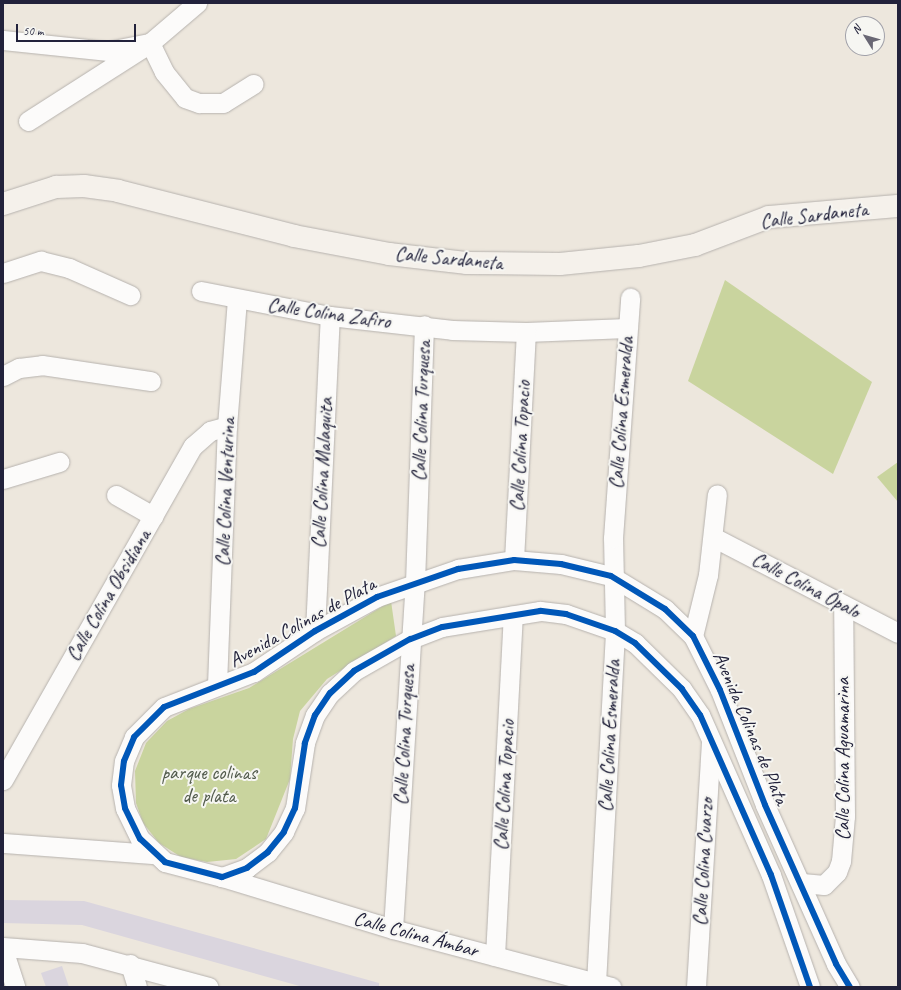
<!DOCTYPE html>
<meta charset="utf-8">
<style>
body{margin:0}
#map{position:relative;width:901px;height:990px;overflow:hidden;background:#ede7dd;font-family:Caveat,sans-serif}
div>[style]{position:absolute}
.green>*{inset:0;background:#c9d49e}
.building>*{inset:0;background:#dad5de}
.roads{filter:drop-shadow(0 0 1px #b6b2ae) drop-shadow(0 0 1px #b6b2ae)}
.street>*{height:19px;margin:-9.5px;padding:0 9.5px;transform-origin:9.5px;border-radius:9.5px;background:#fcfbfa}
.secondary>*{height:22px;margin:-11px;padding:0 11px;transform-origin:11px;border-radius:11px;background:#f5f1eb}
.cycleway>*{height:6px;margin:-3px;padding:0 3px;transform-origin:3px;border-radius:3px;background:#0057b8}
span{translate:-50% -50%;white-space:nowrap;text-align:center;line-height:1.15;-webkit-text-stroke:4px #f6f6f2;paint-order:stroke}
.street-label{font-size:20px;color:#22223b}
.park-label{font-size:20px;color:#525b4c}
.frame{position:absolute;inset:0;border:4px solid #22223b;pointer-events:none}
.north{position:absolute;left:845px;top:16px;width:40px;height:40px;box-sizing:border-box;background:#f6f6f2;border:1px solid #a1a1a9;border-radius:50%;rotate:307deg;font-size:11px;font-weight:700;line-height:16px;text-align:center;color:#22223b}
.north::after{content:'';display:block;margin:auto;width:14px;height:18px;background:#696774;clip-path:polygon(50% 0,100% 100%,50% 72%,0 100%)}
.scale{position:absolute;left:16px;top:24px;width:120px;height:18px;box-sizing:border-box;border:2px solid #22223b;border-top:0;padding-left:5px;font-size:12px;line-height:14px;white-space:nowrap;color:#22223b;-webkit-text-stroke:3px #f6f6f2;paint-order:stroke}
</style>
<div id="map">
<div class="green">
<i style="clip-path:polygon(725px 280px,872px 382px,833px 474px,688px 381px)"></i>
<i style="clip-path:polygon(898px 462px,898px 502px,877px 477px)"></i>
<i style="clip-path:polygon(391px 601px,396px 636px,327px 679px,300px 711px,293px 739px,290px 779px,266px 839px,236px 859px,207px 862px,181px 857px,159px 843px,143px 823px,136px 803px,135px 771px,146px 743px,167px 721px,189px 709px,249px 688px)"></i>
</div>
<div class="building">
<i style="clip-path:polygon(3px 900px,84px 901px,379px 983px,379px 987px,303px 987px,82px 925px,3px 923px)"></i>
<i style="clip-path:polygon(62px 966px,69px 987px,46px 987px,41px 973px)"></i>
</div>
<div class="roads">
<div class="street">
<i style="left:3px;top:40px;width:106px;rotate:6deg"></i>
<i style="left:108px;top:51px;width:43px;rotate:-10.8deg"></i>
<i style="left:150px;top:43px;width:32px;rotate:64deg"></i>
<i style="left:164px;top:72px;width:33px;rotate:51deg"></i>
<i style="left:185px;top:98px;width:15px;rotate:20deg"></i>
<i style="left:199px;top:103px;width:24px"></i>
<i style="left:223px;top:103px;width:36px;rotate:-32deg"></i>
<i style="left:28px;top:121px;width:145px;rotate:-32.6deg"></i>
<i style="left:150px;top:43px;width:62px;rotate:-40.4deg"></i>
<i style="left:3px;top:273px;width:40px;rotate:-18deg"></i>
<i style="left:41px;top:261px;width:29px;rotate:14deg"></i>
<i style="left:69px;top:268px;width:67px;rotate:23.9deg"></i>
<i style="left:201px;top:291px;width:131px;rotate:11deg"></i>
<i style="left:330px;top:316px;width:123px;rotate:6.5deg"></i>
<i style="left:452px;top:330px;width:74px;rotate:1.5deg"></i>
<i style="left:526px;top:332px;width:101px;rotate:-2.3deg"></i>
<i style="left:3px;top:376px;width:18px;rotate:-27deg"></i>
<i style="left:19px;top:368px;width:23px;rotate:-7deg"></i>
<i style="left:42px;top:365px;width:110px;rotate:8.4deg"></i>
<i style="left:3px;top:479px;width:59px;rotate:-16.9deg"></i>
<i style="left:116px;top:495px;width:43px;rotate:29.6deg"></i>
<i style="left:713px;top:537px;width:208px;rotate:27.4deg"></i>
<i style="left:514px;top:560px;width:228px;rotate:-87deg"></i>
<i style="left:315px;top:631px;width:315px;rotate:-87.3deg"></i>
<i style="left:693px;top:636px;width:63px;rotate:-76.2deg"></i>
<i style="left:708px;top:575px;width:81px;rotate:-83.7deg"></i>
<i style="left:217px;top:685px;width:259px;rotate:-87.8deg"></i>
<i style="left:227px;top:426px;width:126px;rotate:-85.5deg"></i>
<i style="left:3px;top:780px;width:384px;rotate:-60.4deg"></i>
<i style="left:193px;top:446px;width:23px;rotate:-41deg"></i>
<i style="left:210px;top:431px;width:18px;rotate:-16deg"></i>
<i style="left:3px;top:843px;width:150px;rotate:4.2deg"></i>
<i style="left:222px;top:877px;width:179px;rotate:16.9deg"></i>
<i style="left:393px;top:929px;width:226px;rotate:14.9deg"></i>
<i style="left:802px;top:883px;width:22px;rotate:5deg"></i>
<i style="left:824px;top:885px;width:18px;rotate:-45deg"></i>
<i style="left:837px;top:872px;width:12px;rotate:-70deg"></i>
<i style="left:841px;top:861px;width:45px;rotate:-84.9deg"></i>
<i style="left:845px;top:816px;width:211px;rotate:-90.5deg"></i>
<i style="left:393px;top:929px;width:347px;rotate:-86.4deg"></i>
<i style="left:415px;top:583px;width:258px;rotate:-88deg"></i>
<i style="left:3px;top:947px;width:79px;rotate:4.3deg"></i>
<i style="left:82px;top:953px;width:131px;rotate:15deg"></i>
<i style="left:3px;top:949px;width:40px;rotate:72deg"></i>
<i style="left:495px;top:956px;width:341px;rotate:-87deg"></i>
<i style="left:130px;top:964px;width:24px;rotate:73deg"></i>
<i style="left:596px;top:983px;width:353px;rotate:-86.9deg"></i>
<i style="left:615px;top:631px;width:93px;rotate:-91.2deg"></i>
<i style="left:613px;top:538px;width:241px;rotate:-85.9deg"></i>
<i style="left:696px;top:987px;width:246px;rotate:-86.5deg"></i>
<i style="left:810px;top:987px;width:119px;rotate:-109.2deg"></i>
<i style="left:771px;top:875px;width:175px;rotate:-113.9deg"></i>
<i style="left:700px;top:715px;width:32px;rotate:-125deg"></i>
<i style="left:682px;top:689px;width:66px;rotate:-135.6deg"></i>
<i style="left:635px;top:643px;width:23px;rotate:-149deg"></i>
<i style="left:615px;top:631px;width:52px;rotate:-160.9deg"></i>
<i style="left:566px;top:614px;width:26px;rotate:-173deg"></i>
<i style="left:540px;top:611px;width:99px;rotate:170.7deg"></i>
<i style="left:442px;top:627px;width:34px;rotate:159deg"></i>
<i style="left:410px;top:639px;width:64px;rotate:150.3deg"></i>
<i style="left:354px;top:671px;width:33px;rotate:137deg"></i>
<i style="left:330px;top:693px;width:27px;rotate:124deg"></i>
<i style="left:315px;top:715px;width:30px;rotate:110deg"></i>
<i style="left:305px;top:743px;width:66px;rotate:98.7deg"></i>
<i style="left:295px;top:808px;width:26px;rotate:115deg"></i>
<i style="left:284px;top:832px;width:26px;rotate:129deg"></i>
<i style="left:268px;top:852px;width:26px;rotate:143deg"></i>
<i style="left:247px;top:868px;width:27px;rotate:160deg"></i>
<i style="left:222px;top:877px;width:59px;rotate:-165.3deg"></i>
<i style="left:165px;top:862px;width:34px;rotate:-137deg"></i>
<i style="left:140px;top:839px;width:34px;rotate:-116deg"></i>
<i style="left:125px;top:808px;width:23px;rotate:-100deg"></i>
<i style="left:121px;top:785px;width:24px;rotate:-83deg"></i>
<i style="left:124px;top:761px;width:26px;rotate:-67deg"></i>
<i style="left:134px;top:737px;width:42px;rotate:-45deg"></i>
<i style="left:164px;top:707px;width:97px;rotate:-21.3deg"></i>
<i style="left:254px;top:672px;width:73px;rotate:-33.9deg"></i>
<i style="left:315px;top:631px;width:71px;rotate:-28.7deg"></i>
<i style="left:377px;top:597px;width:86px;rotate:-19.1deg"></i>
<i style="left:458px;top:569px;width:57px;rotate:-9.1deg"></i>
<i style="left:514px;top:560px;width:47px;rotate:4.9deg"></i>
<i style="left:561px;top:564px;width:51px;rotate:13.5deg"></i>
<i style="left:611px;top:576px;width:63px;rotate:31.4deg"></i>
<i style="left:665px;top:609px;width:39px;rotate:44deg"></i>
<i style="left:693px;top:636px;width:60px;rotate:63.4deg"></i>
<i style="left:720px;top:690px;width:123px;rotate:68.6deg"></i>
<i style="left:765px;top:805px;width:174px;rotate:65.9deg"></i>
<i style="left:836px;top:964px;width:27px;rotate:59deg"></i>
</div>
<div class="secondary">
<i style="left:3px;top:204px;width:56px;rotate:-17.8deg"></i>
<i style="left:56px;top:187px;width:28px;rotate:-2deg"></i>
<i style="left:84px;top:186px;width:34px;rotate:8deg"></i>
<i style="left:118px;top:191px;width:182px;rotate:14.3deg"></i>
<i style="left:294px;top:236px;width:97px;rotate:10.7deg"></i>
<i style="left:389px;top:254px;width:79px;rotate:6.6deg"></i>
<i style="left:467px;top:263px;width:93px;rotate:0.6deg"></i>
<i style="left:560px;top:264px;width:79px;rotate:-5.8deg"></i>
<i style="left:639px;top:256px;width:57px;rotate:-11.1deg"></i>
<i style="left:695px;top:245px;width:79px;rotate:-20.7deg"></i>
<i style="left:769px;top:217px;width:129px;rotate:-4.9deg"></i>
</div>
</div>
<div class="cycleway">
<i style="left:810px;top:987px;width:119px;rotate:-109.2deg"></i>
<i style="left:771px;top:875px;width:175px;rotate:-113.9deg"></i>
<i style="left:700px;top:715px;width:32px;rotate:-125deg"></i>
<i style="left:682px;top:689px;width:66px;rotate:-135.6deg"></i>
<i style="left:635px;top:643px;width:23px;rotate:-149deg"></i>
<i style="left:615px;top:631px;width:52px;rotate:-160.9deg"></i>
<i style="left:566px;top:614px;width:26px;rotate:-173deg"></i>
<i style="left:540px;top:611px;width:99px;rotate:170.7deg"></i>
<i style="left:442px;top:627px;width:34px;rotate:159deg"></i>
<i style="left:410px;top:639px;width:64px;rotate:150.3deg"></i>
<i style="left:354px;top:671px;width:33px;rotate:137deg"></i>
<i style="left:330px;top:693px;width:27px;rotate:124deg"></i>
<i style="left:315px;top:715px;width:30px;rotate:110deg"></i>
<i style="left:305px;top:743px;width:66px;rotate:98.7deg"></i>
<i style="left:295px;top:808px;width:26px;rotate:115deg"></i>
<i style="left:284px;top:832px;width:26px;rotate:129deg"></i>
<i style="left:268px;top:852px;width:26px;rotate:143deg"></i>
<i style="left:247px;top:868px;width:27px;rotate:160deg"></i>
<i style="left:222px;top:877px;width:59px;rotate:-165.3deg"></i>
<i style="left:165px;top:862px;width:34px;rotate:-137deg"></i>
<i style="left:140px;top:839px;width:34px;rotate:-116deg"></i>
<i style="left:125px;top:808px;width:23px;rotate:-100deg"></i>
<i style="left:121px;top:785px;width:24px;rotate:-83deg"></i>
<i style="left:124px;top:761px;width:26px;rotate:-67deg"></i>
<i style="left:134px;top:737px;width:42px;rotate:-45deg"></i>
<i style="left:164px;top:707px;width:97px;rotate:-21.3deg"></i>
<i style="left:254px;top:672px;width:73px;rotate:-33.9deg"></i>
<i style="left:315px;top:631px;width:71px;rotate:-28.7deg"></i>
<i style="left:377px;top:597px;width:86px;rotate:-19.1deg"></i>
<i style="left:458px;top:569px;width:57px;rotate:-9.1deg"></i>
<i style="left:514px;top:560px;width:47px;rotate:4.9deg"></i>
<i style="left:561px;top:564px;width:51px;rotate:13.5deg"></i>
<i style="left:611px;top:576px;width:63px;rotate:31.4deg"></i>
<i style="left:665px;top:609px;width:39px;rotate:44deg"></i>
<i style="left:693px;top:636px;width:60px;rotate:63.4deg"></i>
<i style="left:720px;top:690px;width:123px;rotate:68.6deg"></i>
<i style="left:765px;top:805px;width:174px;rotate:65.9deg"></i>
<i style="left:836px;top:964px;width:27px;rotate:59deg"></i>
</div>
<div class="street-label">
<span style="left:814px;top:215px;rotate:-7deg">Calle Sardaneta</span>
<span style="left:449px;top:258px;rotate:5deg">Calle Sardaneta</span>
<span style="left:329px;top:313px;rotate:8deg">Calle Colina Zafiro</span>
<span style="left:421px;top:411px;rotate:-88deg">Calle Colina Turquesa</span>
<span style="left:621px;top:413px;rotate:-86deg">Calle Colina Esmeralda</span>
<span style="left:520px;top:446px;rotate:-87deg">Calle Colina Topacio</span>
<span style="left:322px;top:473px;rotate:-87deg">Calle Colina Malaquita</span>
<span style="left:225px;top:492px;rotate:-88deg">Calle Colina Venturina</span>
<span style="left:806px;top:585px;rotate:28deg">Calle Colina Ópalo</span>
<span style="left:108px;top:595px;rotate:-60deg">Calle Colina Obsidiana</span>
<span style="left:302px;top:622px;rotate:-29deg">Avenida Colinas de Plata</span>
<span style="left:751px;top:728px;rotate:67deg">Avenida Colinas de Plata</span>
<span style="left:404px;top:735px;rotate:-87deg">Calle Colina Turquesa</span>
<span style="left:609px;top:736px;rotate:-87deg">Calle Colina Esmeralda</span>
<span style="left:842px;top:759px;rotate:-90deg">Calle Colina Aguamarina</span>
<span style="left:504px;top:785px;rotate:-87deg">Calle Colina Topacio</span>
<span style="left:703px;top:862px;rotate:-87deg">Calle Colina Cuarzo</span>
<span style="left:416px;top:934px;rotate:15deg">Calle Colina Ámbar</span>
</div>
<div class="park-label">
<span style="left:209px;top:784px">parque colinas<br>de plata</span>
</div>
<div class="frame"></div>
<div class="north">N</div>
<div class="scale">50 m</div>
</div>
